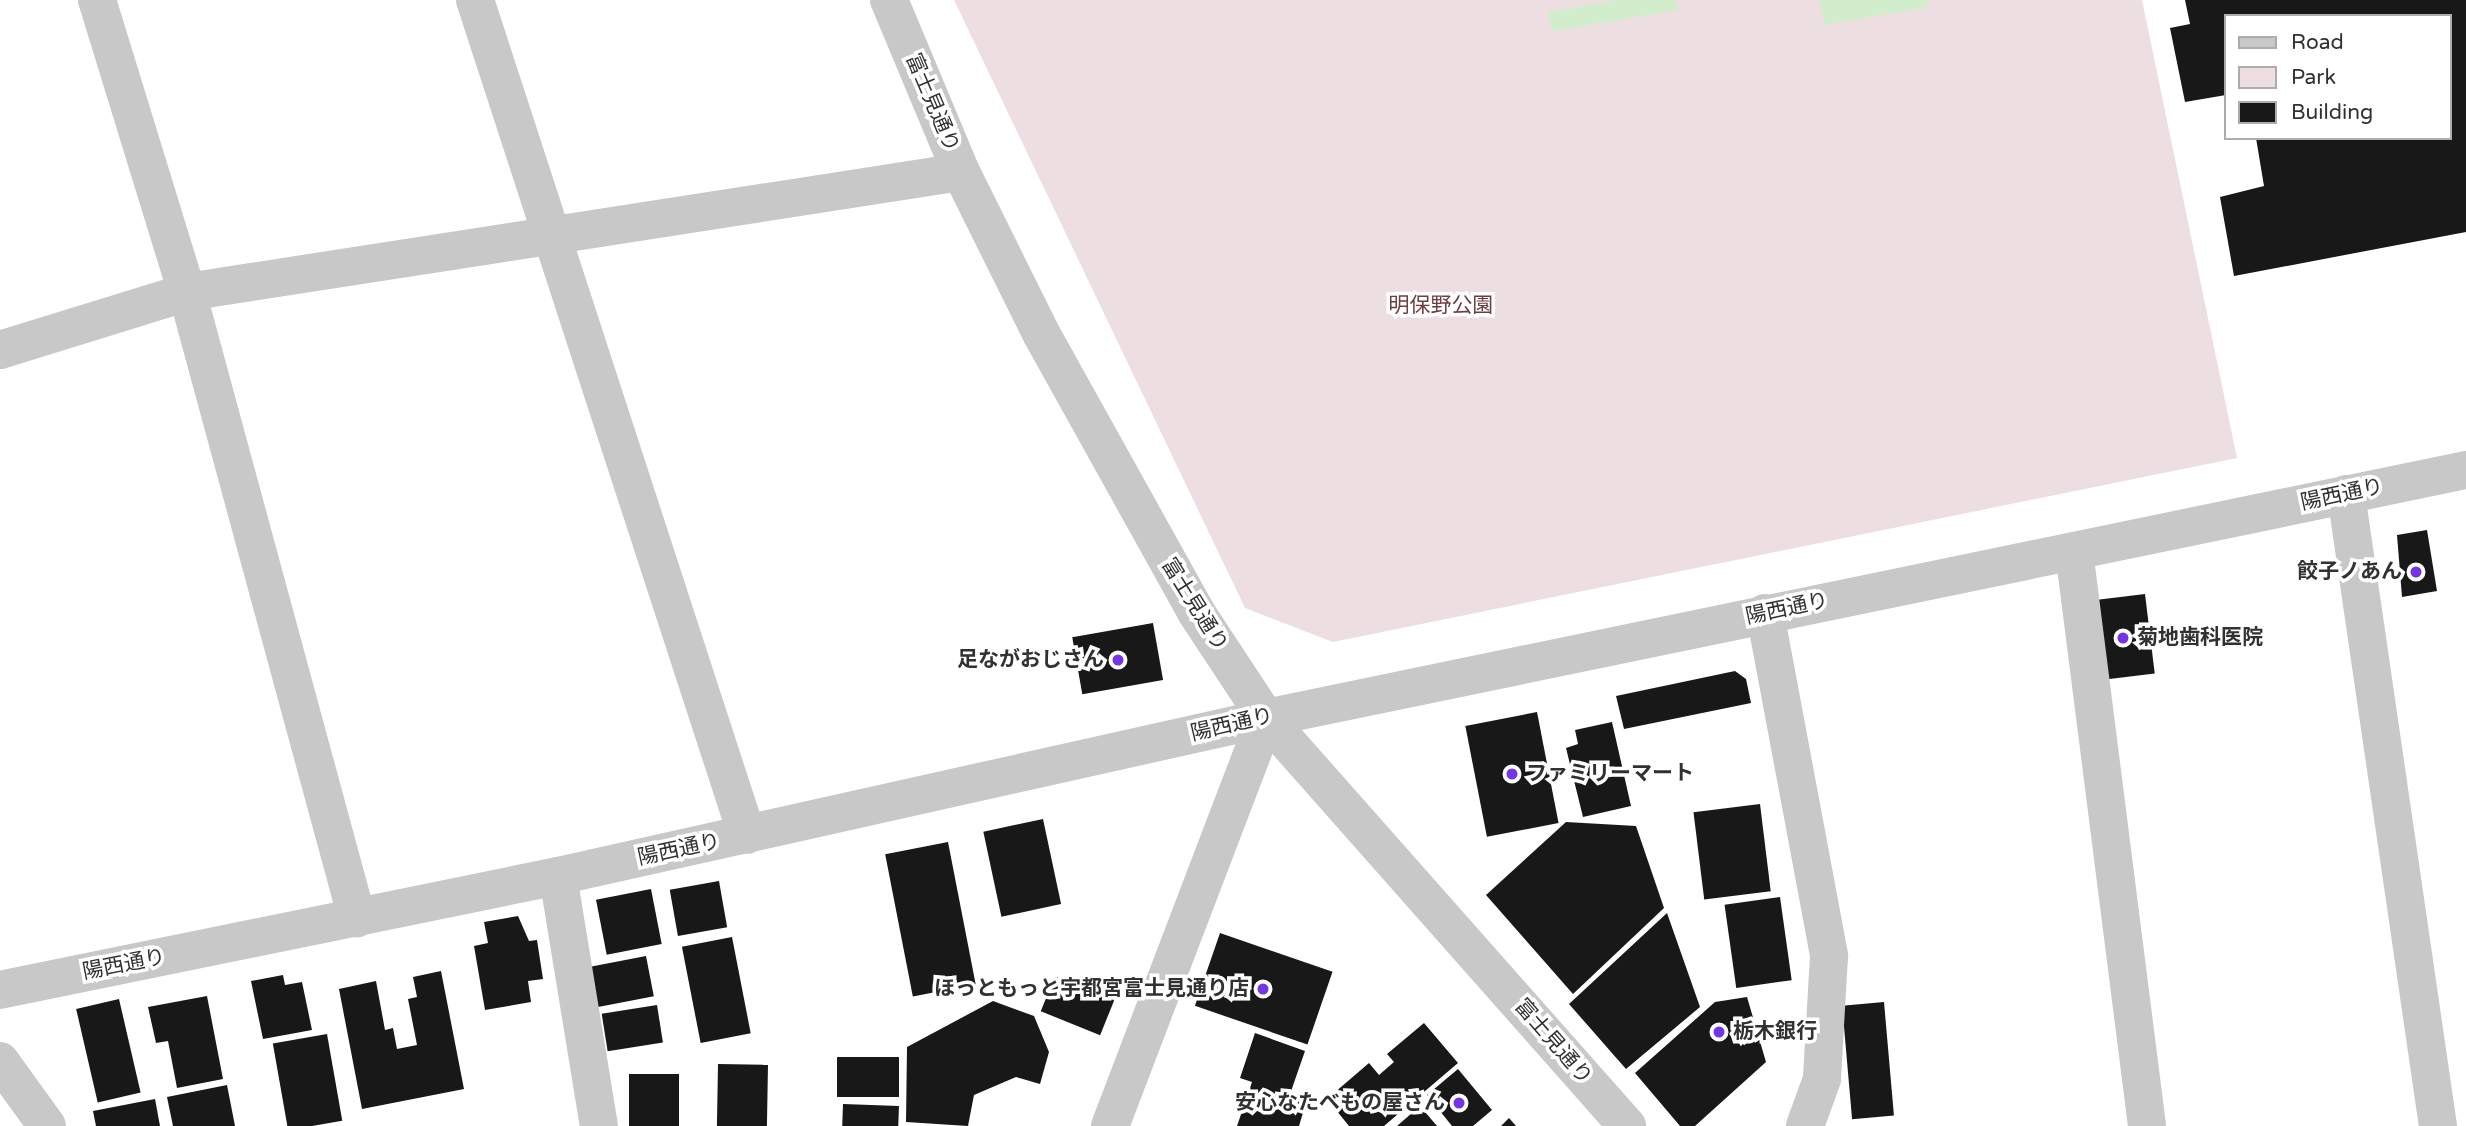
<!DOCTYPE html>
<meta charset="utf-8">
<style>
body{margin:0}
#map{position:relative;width:2466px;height:1126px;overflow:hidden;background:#fff;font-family:"Varela Round","Noto Sans JP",sans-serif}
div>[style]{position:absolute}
.green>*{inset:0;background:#eddfe1}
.water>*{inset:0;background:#d2edcc}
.building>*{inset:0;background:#181818;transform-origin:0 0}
.minor>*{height:38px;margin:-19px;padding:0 19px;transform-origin:19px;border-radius:19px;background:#c8c8c8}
.tertiary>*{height:38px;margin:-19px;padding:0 19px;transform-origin:19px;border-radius:19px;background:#c8c8c8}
.dots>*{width:19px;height:19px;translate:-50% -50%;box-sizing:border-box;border:4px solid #fff;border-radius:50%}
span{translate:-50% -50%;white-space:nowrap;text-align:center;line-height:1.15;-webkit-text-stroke:7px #fff;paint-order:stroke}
.street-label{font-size:21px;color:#313131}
.park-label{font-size:21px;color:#6d3d3f}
.poi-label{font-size:21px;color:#313131;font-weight:700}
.right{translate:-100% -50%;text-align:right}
.left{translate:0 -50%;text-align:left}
.legend{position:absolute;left:2224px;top:14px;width:228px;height:126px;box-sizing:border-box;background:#fff;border:2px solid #adadad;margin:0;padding:9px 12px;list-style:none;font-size:21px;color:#313131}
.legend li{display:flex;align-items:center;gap:14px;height:35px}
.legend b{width:35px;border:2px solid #adadad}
</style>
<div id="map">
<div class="green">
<i style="clip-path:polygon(954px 0,2142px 0,2237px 458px,1333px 642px,1245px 608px)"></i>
</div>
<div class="water">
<i style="clip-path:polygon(1618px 0,1676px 0,1678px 10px,1552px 31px,1548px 12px)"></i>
<i style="clip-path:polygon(1820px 0,1927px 0,1928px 7px,1824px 25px)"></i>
</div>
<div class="building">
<i style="clip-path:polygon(2185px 0,2466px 0,2466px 232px,2234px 276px,2220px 197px,2264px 186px,2256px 138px,2450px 138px,2450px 16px,2226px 16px,2226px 95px,2185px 102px,2170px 28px,2190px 24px)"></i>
<i style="clip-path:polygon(2427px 530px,2437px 591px,2402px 597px,2397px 535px)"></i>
<i style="left:2145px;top:594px;width:80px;height:56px;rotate:83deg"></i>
<i style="left:1153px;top:623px;width:58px;height:82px;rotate:80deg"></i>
<i style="clip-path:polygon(1735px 671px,1746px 679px,1751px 703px,1624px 729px,1616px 696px)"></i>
<i style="left:1537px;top:712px;width:113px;height:73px;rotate:79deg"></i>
<i style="clip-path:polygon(1612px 722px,1631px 806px,1583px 817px,1566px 748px,1578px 744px,1575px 730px)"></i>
<i style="left:1760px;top:804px;width:88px;height:67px;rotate:83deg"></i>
<i style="left:1043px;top:819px;width:87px;height:61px;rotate:78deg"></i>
<i style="clip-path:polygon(1566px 822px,1636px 826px,1664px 908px,1573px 994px,1486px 895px)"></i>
<i style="left:948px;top:842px;width:145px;height:64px;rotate:79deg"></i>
<i style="left:719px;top:881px;width:47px;height:50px;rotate:80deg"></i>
<i style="left:651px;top:889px;width:56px;height:56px;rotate:79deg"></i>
<i style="left:1780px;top:897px;width:84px;height:56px;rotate:82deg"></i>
<i style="clip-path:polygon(1667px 913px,1700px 1007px,1626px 1069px,1569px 1004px)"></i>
<i style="clip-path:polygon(518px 916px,529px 941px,537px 940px,543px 979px,528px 981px,531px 1002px,485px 1010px,474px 946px,488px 943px,484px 922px)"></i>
<i style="left:1220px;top:933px;width:119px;height:77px;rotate:19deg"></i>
<i style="left:732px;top:937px;width:98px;height:51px;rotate:79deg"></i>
<i style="left:646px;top:956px;width:41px;height:62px;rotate:79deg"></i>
<i style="clip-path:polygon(441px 971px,464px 1089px,362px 1109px,339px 989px,376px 981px,385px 1030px,393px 1028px,397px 1049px,417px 1045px,408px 999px,417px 997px,413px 977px)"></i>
<i style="clip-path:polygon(283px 975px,285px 985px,302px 982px,312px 1030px,263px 1039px,251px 981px)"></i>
<i style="left:1055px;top:976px;width:64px;height:38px;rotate:22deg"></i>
<i style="clip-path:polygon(207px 996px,223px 1079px,177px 1088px,168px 1041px,156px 1043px,148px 1007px)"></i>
<i style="clip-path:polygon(1747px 997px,1766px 1062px,1695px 1126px,1680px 1126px,1635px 1073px,1715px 1002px)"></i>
<i style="left:119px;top:999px;width:96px;height:44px;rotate:77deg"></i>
<i style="clip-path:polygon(993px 1001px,1034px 1016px,1049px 1052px,1040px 1084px,1016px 1077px,974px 1095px,968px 1126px,906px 1122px,907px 1047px)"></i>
<i style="left:1884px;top:1002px;width:114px;height:42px;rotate:85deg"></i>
<i style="left:657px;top:1005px;width:38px;height:56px;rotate:81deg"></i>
<i style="clip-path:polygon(1424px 1023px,1458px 1063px,1384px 1126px,1349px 1126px,1327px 1099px,1369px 1063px,1379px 1075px,1394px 1062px,1387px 1054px)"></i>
<i style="clip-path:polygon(1255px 1033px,1305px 1051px,1289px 1097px,1306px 1103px,1299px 1126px,1237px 1126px,1252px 1082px,1240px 1078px)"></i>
<i style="left:327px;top:1034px;width:88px;height:55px;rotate:80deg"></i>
<i style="left:837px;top:1057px;width:62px;height:40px"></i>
<i style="left:718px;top:1064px;width:50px;height:62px;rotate:1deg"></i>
<i style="clip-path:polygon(1458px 1069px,1492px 1110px,1473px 1126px,1452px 1126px,1427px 1095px)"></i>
<i style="left:679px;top:1074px;width:52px;height:50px;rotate:90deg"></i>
<i style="clip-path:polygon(227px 1085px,235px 1126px,173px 1126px,167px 1097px)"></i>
<i style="clip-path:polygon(155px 1099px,160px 1126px,96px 1126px,93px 1111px)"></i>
<i style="left:843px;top:1104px;width:56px;height:22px;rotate:2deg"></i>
<i style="clip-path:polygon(1420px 1106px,1437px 1126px,1397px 1126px)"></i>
<i style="clip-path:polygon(1509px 1118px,1516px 1126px,1501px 1126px)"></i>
</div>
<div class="minor">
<i style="left:97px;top:0;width:306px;rotate:72.9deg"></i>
<i style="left:187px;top:292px;width:649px;rotate:74.81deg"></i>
<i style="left:475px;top:0;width:878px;rotate:71.96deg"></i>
<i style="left:0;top:350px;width:196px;rotate:-17.2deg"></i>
<i style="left:187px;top:292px;width:783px;rotate:-8.81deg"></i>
<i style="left:2346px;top:494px;width:639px;rotate:81.72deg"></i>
<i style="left:2074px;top:551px;width:580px;rotate:82.76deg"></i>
<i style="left:1765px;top:613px;width:349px;rotate:79.4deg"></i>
<i style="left:1829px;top:956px;width:123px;rotate:93.3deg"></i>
<i style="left:1822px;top:1079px;width:50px;rotate:109.9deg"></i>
<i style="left:558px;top:876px;width:253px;rotate:80.7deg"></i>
</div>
<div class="tertiary">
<i style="left:889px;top:0;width:186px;rotate:67.3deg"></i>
<i style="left:961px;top:172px;width:182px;rotate:63.6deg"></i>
<i style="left:1042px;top:335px;width:317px;rotate:60.9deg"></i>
<i style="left:1196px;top:612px;width:127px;rotate:56.6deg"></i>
<i style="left:1266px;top:718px;width:545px;rotate:48.5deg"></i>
<i style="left:0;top:990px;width:570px;rotate:-11.55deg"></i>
<i style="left:558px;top:876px;width:725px;rotate:-12.58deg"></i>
<i style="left:1266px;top:718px;width:1225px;rotate:-11.68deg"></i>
<i style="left:0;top:1061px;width:80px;rotate:54.1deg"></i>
<i style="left:1110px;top:1126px;width:437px;rotate:-69.1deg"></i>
</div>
<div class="dots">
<i style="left:2416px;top:572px;background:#7335e6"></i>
<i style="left:2123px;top:638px;background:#7335e6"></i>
<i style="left:1118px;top:660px;background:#7335e6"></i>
<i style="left:1512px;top:774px;background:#7335e6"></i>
<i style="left:1263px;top:989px;background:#7335e6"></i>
<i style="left:1719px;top:1032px;background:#7335e6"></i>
<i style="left:1459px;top:1103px;background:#7335e6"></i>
</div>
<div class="street-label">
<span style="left:932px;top:103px;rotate:67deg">富士見通り</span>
<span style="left:2342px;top:495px;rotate:-12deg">陽西通り</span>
<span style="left:1194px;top:605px;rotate:58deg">富士見通り</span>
<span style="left:1787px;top:609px;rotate:-12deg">陽西通り</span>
<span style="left:1232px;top:725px;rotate:-13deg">陽西通り</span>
<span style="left:679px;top:850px;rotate:-12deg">陽西通り</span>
<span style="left:124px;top:965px;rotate:-11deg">陽西通り</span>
<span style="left:1553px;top:1042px;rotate:49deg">富士見通り</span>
</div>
<div class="park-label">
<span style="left:1441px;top:306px">明保野公園</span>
</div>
<div class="poi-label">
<span class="right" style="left:2402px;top:572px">餃子ノあん</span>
<span class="left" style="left:2137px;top:638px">菊地歯科医院</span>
<span class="right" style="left:1104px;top:660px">足ながおじさん</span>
<span class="left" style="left:1526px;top:774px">ファミリーマート</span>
<span class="right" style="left:1249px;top:989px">ほっともっと宇都宮富士見通り店</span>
<span class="left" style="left:1733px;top:1032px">栃木銀行</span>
<span class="right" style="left:1445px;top:1103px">安心なたべもの屋さん</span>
</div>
<ul class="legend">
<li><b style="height:9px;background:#c8c8c8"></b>Road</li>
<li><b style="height:19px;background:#eddfe1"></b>Park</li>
<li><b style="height:19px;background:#181818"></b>Building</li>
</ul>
</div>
